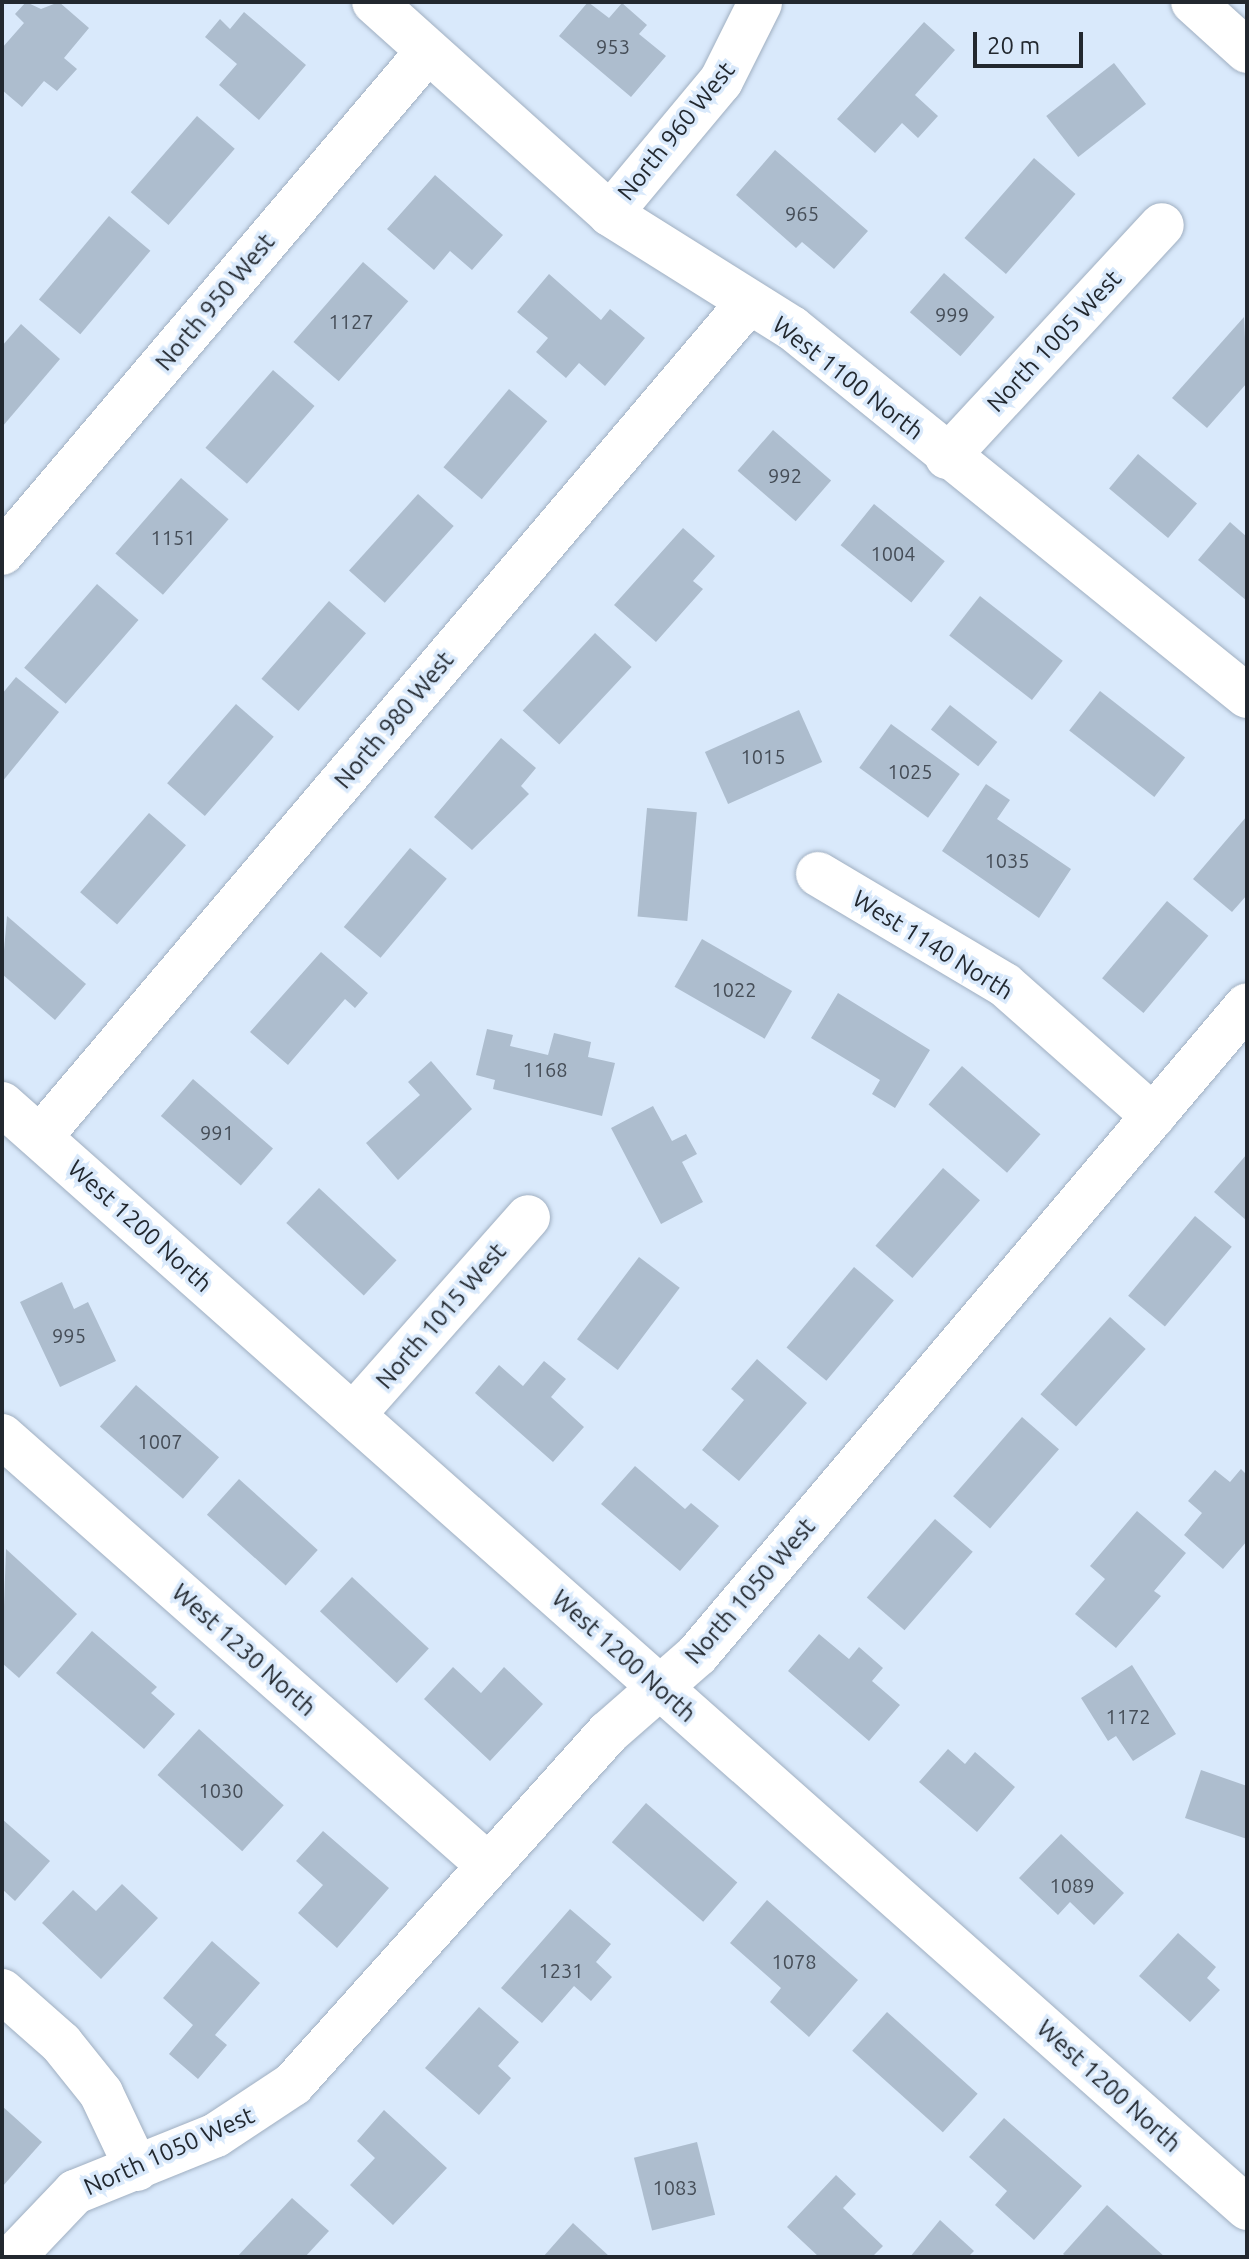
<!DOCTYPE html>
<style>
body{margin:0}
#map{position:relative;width:1249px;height:2259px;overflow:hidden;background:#d9e9fb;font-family:Ubuntu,sans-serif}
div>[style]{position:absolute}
.building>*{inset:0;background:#adbdce;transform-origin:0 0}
.roads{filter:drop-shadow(0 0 2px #a0afc1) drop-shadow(0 0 2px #a0afc1)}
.minor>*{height:44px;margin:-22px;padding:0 22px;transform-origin:22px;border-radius:22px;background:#fff}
span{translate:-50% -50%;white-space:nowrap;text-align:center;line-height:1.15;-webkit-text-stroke:7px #d9e9fb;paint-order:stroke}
.number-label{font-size:20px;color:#454d57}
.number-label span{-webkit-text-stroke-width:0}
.street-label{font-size:24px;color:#22282f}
.frame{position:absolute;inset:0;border:4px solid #22282f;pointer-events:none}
.scale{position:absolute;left:973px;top:32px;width:110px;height:36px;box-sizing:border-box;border:4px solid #22282f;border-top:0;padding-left:10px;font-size:24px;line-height:28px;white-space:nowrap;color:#22282f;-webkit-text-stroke:6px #d9e9fb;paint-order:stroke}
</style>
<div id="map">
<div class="building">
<i style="clip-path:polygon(26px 2px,41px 9px,59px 2px,89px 28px,64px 58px,77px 69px,57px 91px,44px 81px,22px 107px,2px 90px,2px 48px,24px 23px,15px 14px)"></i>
<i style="clip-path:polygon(588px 2px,609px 18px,622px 3px,647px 25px,639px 34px,666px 56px,631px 97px,559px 36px)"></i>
<i style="clip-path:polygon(244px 12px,306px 65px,259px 120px,219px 85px,237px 64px,205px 37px,220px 19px,230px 29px)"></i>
<i style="clip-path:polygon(924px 22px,955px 50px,915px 95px,938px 116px,918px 138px,902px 123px,875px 153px,837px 119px)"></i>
<i style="left:1114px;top:63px;width:52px;height:86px;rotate:52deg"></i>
<i style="left:197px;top:116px;width:50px;height:101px;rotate:41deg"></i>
<i style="clip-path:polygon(775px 150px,868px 231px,834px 269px,802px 242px,796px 248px,736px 195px)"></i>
<i style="left:1034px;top:158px;width:55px;height:106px;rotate:41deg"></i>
<i style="clip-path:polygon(435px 175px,503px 235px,472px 270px,450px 251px,434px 270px,387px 229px)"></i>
<i style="left:109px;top:216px;width:54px;height:109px;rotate:40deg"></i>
<i style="left:363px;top:262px;width:60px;height:106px;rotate:41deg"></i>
<i style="left:944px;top:273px;width:67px;height:52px;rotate:41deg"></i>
<i style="clip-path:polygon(549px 274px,601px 320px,610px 309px,645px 338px,605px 386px,579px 363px,566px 378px,536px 352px,548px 338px,517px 312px)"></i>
<i style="clip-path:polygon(1244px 317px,1247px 383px,1207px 428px,1172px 398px)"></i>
<i style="clip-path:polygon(21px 324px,60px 359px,2px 427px,2px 346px)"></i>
<i style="left:273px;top:370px;width:55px;height:103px;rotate:41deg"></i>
<i style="left:509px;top:389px;width:50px;height:102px;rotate:40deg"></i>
<i style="left:773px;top:430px;width:77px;height:54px;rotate:41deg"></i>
<i style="left:1138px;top:454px;width:77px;height:45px;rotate:40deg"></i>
<i style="left:181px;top:478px;width:63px;height:100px;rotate:41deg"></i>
<i style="left:418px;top:494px;width:48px;height:103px;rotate:42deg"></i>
<i style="left:874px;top:504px;width:91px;height:53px;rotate:39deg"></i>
<i style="clip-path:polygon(1230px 522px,1247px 537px,1247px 601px,1198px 560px)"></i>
<i style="clip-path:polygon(683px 528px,715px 556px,693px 581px,703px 589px,656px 642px,614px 605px)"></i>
<i style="left:97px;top:584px;width:55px;height:111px;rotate:41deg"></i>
<i style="left:980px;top:596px;width:105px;height:50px;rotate:38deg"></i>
<i style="left:329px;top:601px;width:49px;height:103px;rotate:41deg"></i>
<i style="left:595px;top:633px;width:50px;height:106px;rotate:43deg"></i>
<i style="clip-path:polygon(16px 677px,59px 712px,2px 782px,2px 694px)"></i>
<i style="left:1100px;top:691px;width:108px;height:50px;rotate:38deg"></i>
<i style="left:236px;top:704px;width:50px;height:105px;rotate:41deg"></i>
<i style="left:950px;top:705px;width:60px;height:31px;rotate:38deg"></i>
<i style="left:799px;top:710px;width:57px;height:103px;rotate:66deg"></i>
<i style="left:891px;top:724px;width:85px;height:54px;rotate:36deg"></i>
<i style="clip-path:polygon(501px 738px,536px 768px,521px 786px,529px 794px,472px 850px,434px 817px)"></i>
<i style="clip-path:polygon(986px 784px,1010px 800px,997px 819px,1071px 869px,1039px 918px,942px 851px)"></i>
<i style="left:647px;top:808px;width:50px;height:109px;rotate:5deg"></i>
<i style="left:149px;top:813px;width:49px;height:105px;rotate:41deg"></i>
<i style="clip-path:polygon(1247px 816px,1247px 895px,1232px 912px,1193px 879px)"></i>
<i style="left:410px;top:848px;width:48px;height:103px;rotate:40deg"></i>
<i style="left:1167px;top:901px;width:54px;height:101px;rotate:40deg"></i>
<i style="clip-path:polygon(7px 916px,86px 984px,55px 1020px,2px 974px)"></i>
<i style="left:702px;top:939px;width:104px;height:55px;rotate:30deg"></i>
<i style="clip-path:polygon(321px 952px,368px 993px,355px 1008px,345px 999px,288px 1065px,250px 1032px)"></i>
<i style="clip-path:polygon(838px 993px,930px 1050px,895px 1108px,872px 1094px,880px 1080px,811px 1038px)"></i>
<i style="clip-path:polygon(487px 1029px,513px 1035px,510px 1046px,548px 1055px,554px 1033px,591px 1042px,588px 1057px,615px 1063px,602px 1116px,493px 1089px,495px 1080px,476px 1075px)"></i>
<i style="clip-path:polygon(431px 1061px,472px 1109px,398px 1180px,366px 1143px,420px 1095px,408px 1082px)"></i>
<i style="left:962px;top:1066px;width:104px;height:51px;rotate:41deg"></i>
<i style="left:193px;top:1079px;width:106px;height:49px;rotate:41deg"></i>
<i style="clip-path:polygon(653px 1106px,672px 1141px,686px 1134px,697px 1154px,682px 1162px,703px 1202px,661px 1224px,611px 1128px)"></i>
<i style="clip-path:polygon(1247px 1154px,1247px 1221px,1214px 1192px)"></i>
<i style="left:943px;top:1168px;width:49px;height:103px;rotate:41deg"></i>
<i style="left:319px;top:1188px;width:106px;height:48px;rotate:43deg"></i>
<i style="left:1195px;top:1216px;width:48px;height:104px;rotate:40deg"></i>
<i style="left:639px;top:1257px;width:51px;height:103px;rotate:37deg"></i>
<i style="left:854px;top:1267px;width:52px;height:105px;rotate:40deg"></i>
<i style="clip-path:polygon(62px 1282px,74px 1309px,88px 1302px,116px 1361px,60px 1387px,20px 1302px)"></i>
<i style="left:1110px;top:1317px;width:48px;height:104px;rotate:42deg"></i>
<i style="clip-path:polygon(757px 1359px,807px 1403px,739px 1481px,702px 1450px,744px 1400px,731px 1389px)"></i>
<i style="clip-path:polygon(544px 1361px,566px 1379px,551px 1397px,584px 1427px,553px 1462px,475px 1393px,499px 1365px,523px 1386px)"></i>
<i style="left:136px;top:1385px;width:110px;height:55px;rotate:41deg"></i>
<i style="left:1022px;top:1417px;width:49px;height:105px;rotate:41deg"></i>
<i style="clip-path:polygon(635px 1466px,685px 1509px,691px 1503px,719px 1526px,680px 1571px,601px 1504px)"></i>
<i style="clip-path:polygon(1241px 1469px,1247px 1475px,1247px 1541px,1223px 1569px,1184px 1535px,1202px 1513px,1188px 1501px,1215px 1470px,1230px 1482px)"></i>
<i style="left:239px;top:1479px;width:106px;height:48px;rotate:42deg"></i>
<i style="clip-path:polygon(1137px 1511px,1186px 1553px,1154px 1591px,1161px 1596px,1116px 1648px,1075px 1614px,1105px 1579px,1090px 1566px)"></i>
<i style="left:935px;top:1519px;width:50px;height:104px;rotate:41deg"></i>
<i style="clip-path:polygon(6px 1549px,77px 1614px,19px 1678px,2px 1663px)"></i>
<i style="left:352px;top:1577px;width:105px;height:47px;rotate:43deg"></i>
<i style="clip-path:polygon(92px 1631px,157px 1687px,151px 1693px,175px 1714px,144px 1749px,56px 1673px)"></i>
<i style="clip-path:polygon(819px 1634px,849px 1659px,859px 1647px,883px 1668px,872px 1681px,900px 1705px,869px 1741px,788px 1671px)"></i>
<i style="clip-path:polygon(1132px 1665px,1176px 1734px,1133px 1761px,1116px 1736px,1108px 1741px,1081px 1698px)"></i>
<i style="clip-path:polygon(453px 1667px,481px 1693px,504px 1667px,543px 1704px,490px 1761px,424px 1699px)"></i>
<i style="left:199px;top:1729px;width:114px;height:62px;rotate:42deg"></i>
<i style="clip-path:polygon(948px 1749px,965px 1764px,975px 1752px,1015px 1787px,977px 1832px,919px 1782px)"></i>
<i style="clip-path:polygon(1201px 1770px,1247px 1786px,1247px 1839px,1185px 1818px)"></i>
<i style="left:646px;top:1803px;width:121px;height:52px;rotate:41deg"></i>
<i style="clip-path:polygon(2px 1819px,50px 1861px,15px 1901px,2px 1889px)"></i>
<i style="clip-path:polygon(323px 1831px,389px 1888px,337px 1948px,298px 1913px,323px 1885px,296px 1861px)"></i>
<i style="clip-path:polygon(1061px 1834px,1124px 1893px,1094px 1925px,1070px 1902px,1058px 1915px,1019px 1878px)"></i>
<i style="clip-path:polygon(122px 1884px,158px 1918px,101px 1979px,42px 1923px,73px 1890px,96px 1911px)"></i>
<i style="clip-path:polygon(767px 1900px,858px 1980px,809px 2037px,770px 2002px,781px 1988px,730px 1943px)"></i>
<i style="clip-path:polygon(570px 1909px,611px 1944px,596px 1962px,612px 1977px,591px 2001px,574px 1986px,542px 2023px,501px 1988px)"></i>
<i style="clip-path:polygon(1178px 1933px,1216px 1967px,1207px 1978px,1220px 1990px,1190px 2022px,1139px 1976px)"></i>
<i style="clip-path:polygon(212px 1941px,260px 1983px,215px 2035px,227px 2045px,198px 2079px,169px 2054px,193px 2025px,163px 1998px)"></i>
<i style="clip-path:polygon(479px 2007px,519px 2042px,498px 2066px,511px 2078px,479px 2115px,425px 2068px)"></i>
<i style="left:887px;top:2012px;width:122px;height:52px;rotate:42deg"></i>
<i style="clip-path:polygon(2px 2106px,42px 2142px,2px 2187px)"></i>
<i style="clip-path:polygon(384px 2110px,447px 2168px,393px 2225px,350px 2185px,375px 2158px,357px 2141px)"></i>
<i style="clip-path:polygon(1004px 2118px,1082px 2186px,1034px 2240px,995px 2205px,1007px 2191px,969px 2157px)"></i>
<i style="left:697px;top:2142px;width:75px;height:65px;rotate:76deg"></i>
<i style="clip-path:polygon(836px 2175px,856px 2194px,843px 2208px,883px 2246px,872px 2257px,819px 2257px,787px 2227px)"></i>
<i style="clip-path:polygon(292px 2198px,329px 2231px,305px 2257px,237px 2257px)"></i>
<i style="clip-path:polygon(1107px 2205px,1165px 2257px,1067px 2257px,1063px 2254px)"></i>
<i style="clip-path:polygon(940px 2220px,974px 2251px,968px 2257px,910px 2257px)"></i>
<i style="clip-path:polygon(573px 2223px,610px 2257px,543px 2257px)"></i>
</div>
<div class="roads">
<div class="minor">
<i style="left:374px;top:2px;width:317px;rotate:41.9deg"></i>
<i style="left:610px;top:214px;width:215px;rotate:32.1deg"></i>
<i style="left:792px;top:328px;width:585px;rotate:38.97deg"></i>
<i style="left:1193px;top:2px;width:73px;rotate:42.2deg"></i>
<i style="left:610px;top:214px;width:173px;rotate:-50.2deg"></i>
<i style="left:721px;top:81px;width:87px;rotate:-63.4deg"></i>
<i style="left:947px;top:457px;width:316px;rotate:-47.2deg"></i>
<i style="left:2px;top:553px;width:658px;rotate:-49.68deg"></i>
<i style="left:818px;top:874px;width:217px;rotate:30.7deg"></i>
<i style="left:1005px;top:985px;width:198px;rotate:41.5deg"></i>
<i style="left:2px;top:1104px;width:1664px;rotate:41.56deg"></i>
<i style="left:40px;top:1137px;width:1094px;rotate:-49.67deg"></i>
<i style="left:353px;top:1415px;width:264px;rotate:-48.5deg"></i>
<i style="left:2px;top:1436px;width:647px;rotate:41.43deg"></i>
<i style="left:2px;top:1991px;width:79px;rotate:41.4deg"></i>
<i style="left:61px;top:2043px;width:64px;rotate:51.3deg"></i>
<i style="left:101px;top:2093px;width:84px;rotate:64.7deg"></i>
<i style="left:13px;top:2257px;width:90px;rotate:-46.4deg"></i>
<i style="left:75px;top:2192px;width:152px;rotate:-22deg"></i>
<i style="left:216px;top:2135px;width:92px;rotate:-33.5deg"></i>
<i style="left:293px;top:2084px;width:473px;rotate:-48.1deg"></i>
<i style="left:609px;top:1732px;width:117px;rotate:-41.2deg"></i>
<i style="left:697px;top:1655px;width:851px;rotate:-49.76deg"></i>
</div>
</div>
<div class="number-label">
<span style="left:613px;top:46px">953</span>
<span style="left:802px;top:213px">965</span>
<span style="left:952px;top:314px">999</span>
<span style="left:351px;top:321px">1127</span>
<span style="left:785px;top:475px">992</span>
<span style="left:173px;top:537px">1151</span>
<span style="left:893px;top:553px">1004</span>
<span style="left:763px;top:756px">1015</span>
<span style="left:910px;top:771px">1025</span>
<span style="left:1007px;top:860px">1035</span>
<span style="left:734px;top:989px">1022</span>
<span style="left:545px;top:1069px">1168</span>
<span style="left:217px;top:1132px">991</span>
<span style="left:69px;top:1335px">995</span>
<span style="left:160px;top:1441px">1007</span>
<span style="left:1128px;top:1716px">1172</span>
<span style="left:221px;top:1790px">1030</span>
<span style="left:1072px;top:1885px">1089</span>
<span style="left:794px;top:1961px">1078</span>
<span style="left:561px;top:1970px">1231</span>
<span style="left:675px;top:2187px">1083</span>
</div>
<div class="street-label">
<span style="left:676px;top:131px;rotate:-51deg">North 960 West</span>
<span style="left:215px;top:302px;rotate:-50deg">North 950 West</span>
<span style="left:1054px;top:341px;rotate:-47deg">North 1005 West</span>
<span style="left:848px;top:378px;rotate:38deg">West 1100 North</span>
<span style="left:394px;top:720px;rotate:-50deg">North 980 West</span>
<span style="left:933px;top:945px;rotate:32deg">West 1140 North</span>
<span style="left:140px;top:1226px;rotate:42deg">West 1200 North</span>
<span style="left:441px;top:1316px;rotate:-49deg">North 1015 West</span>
<span style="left:750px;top:1591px;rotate:-49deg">North 1050 West</span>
<span style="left:244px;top:1650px;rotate:42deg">West 1230 North</span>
<span style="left:624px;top:1656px;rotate:42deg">West 1200 North</span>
<span style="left:1109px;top:2086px;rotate:42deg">West 1200 North</span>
<span style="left:169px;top:2151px;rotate:-24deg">North 1050 West</span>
</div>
<div class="frame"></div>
<div class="scale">20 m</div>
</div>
